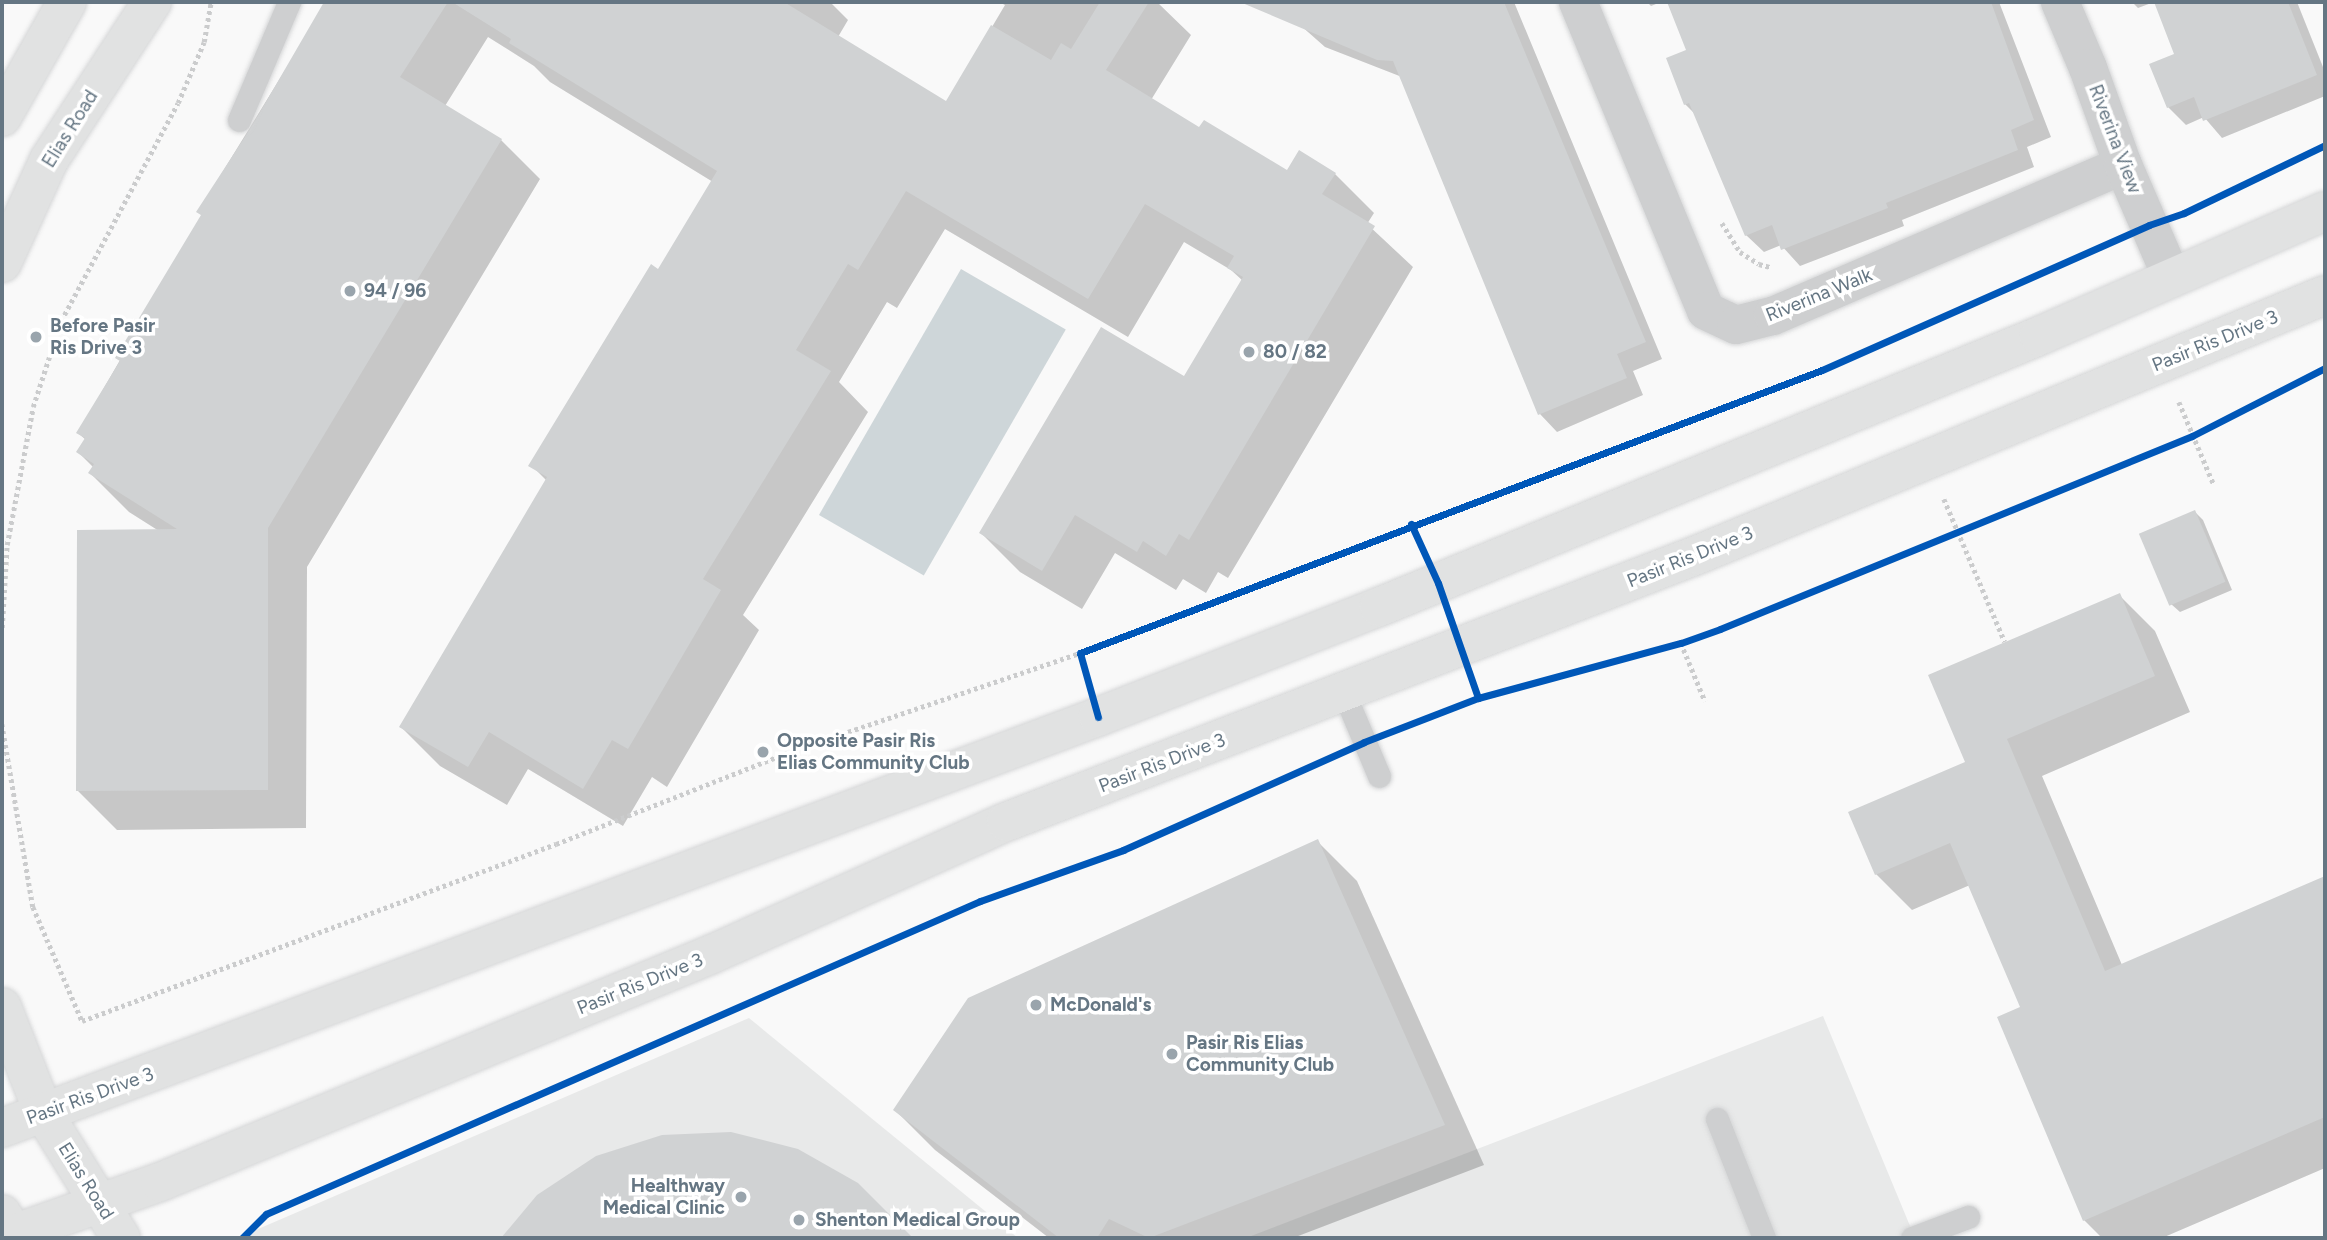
<!DOCTYPE html>
<style>
body{margin:0}
#map{position:relative;width:2327px;height:1240px;overflow:hidden;background:#f9f9f9;font-family:Figtree,sans-serif}
div>[style]{position:absolute}
.built>*{inset:0;background:#e8e9e9}
.water>*{inset:0;background:#ced6d9;transform-origin:0 0}
.shadow>*{inset:0;background:#0003}
.building>*{inset:0;background:#d0d2d3;transform-origin:0 0}
.path>*{height:4.5px;margin-top:-2.25px;transform-origin:0;background:repeating-linear-gradient(90deg,#cbcccd 0 3.5px,transparent 0 7px)}
.roads{filter:drop-shadow(0 0 2px #d5d6d7) drop-shadow(0 0 2px #d5d6d7)}
.lane>*{height:23px;margin:-11.5px;padding:0 11.5px;transform-origin:11.5px;border-radius:11.5px;background:#cecfd0}
.street>*{height:38px;margin:-19px;padding:0 19px;transform-origin:19px;border-radius:19px;background:#cecfd0}
.secondary>*{height:38px;margin:-19px;padding:0 19px;transform-origin:19px;border-radius:19px;background:#e1e2e2}
.primary>*{height:38px;margin:-19px;padding:0 19px;transform-origin:19px;border-radius:19px;background:#e1e2e2}
.cycleway>*{height:7px;margin:-3.5px;padding:0 3.5px;transform-origin:3.5px;border-radius:3.5px;background:#0057b8}
.dots>*{width:19px;height:19px;translate:-50% -50%;box-sizing:border-box;border:4px solid #fff;border-radius:50%}
span{translate:-50% -50%;white-space:nowrap;text-align:center;line-height:1.15;-webkit-text-stroke:7px #fff;paint-order:stroke}
.street-label{font-size:19px;color:#657683}
.poi-label{font-size:19px;color:#657683;font-weight:700}
.left{translate:0 -50%;text-align:left}
.right{translate:-100% -50%;text-align:right}
.frame{position:absolute;inset:0;border:4px solid #657683;pointer-events:none}
</style>
<div id="map">
<div class="built">
<i style="clip-path:polygon(1823px 1016px,1915px 1238px,1246px 1238px)"></i>
<i style="clip-path:polygon(749px 1018px,1018px 1238px,237px 1238px)"></i>
</div>
<div class="water">
<i style="left:961px;top:269px;width:121px;height:284px;rotate:30deg"></i>
</div>
<div class="shadow">
<i style="clip-path:polygon(327px 2px,830px 2px,848px 20px,838px 37px,947px 103px,1005px 5px,999px 2px,1157px 2px,1191px 35px,1151px 100px,1200px 130px,1288px 172px,1335px 174px,1374px 213px,1367px 224px,1413px 267px,1228px 578px,1218px 572px,1206px 593px,1183px 579px,1176px 590px,1115px 553px,1082px 609px,1020px 572px,981px 533px,1184px 379px,1243px 281px,1231px 270px,1184px 242px,1128px 337px,945px 229px,897px 308px,887px 302px,839px 382px,868px 412px,743px 615px,759px 630px,667px 787px,652px 777px,623px 826px,528px 769px,507px 805px,440px 766px,401px 727px,547px 481px,531px 465px,659px 271px,713px 182px,550px 82px,534px 66px,488px 37px,445px 106px,501px 140px,540px 179px,307px 567px,306px 828px,117px 830px,78px 791px,159px 531px,129px 512px,90px 473px,94px 468px,78px 452px,86px 440px,78px 433px,203px 216px,198px 212px)"></i>
<i style="clip-path:polygon(1274px 2px,1514px 2px,1662px 359px,1633px 371px,1643px 395px,1557px 432px,1540px 414px,1402px 77px,1325px 47px)"></i>
<i style="clip-path:polygon(1647px 2px,1661px 2px,1651px 6px)"></i>
<i style="clip-path:polygon(1668px 2px,1999px 2px,2051px 137px,2027px 147px,2034px 167px,1902px 220px,1904px 226px,1800px 266px,1781px 245px,1764px 252px,1746px 235px,1695px 114px,1685px 104px,1688px 51px)"></i>
<i style="clip-path:polygon(2132px 2px,2154px 2px,2138px 8px)"></i>
<i style="clip-path:polygon(2156px 2px,2297px 2px,2325px 72px,2325px 96px,2222px 138px,2204px 117px,2186px 125px,2168px 107px,2176px 55px)"></i>
<i style="clip-path:polygon(2195px 512px,2203px 520px,2232px 590px,2180px 612px,2171px 604px)"></i>
<i style="clip-path:polygon(2119px 595px,2155px 631px,2190px 712px,2042px 776px,2122px 965px,2325px 878px,2325px 1168px,2162px 1238px,2102px 1238px,2084px 1220px,2022px 1008px,1970px 885px,1912px 910px,1876px 874px,1967px 763px)"></i>
<i style="clip-path:polygon(1317px 841px,1357px 881px,1484px 1165px,1293px 1238px,1049px 1238px,935px 1150px,895px 1110px)"></i>
<i style="clip-path:polygon(857px 1185px,910px 1238px,503px 1238px,539px 1196px)"></i>
</div>
<div class="building">
<i style="clip-path:polygon(324px 2px,448px 2px,400px 77px,502px 139px,268px 528px,268px 790px,76px 791px,77px 530px,177px 529px,88px 473px,94px 464px,76px 452px,85px 438px,76px 433px,120px 361px,115px 358px,201px 215px,196px 212px,252px 126px)"></i>
<i style="clip-path:polygon(452px 2px,784px 2px,946px 101px,991px 25px,1051px 60px,1061px 43px,1071px 49px,1100px 2px,1149px 2px,1106px 70px,1199px 127px,1204px 120px,1287px 170px,1299px 150px,1336px 173px,1322px 194px,1375px 226px,1189px 540px,1179px 534px,1166px 556px,1143px 541px,1137px 552px,1075px 515px,1042px 571px,979px 533px,1101px 327px,1184px 376px,1243px 277px,1227px 268px,1234px 256px,1145px 204px,1088px 299px,906px 191px,858px 270px,848px 264px,796px 350px,831px 371px,703px 579px,721px 590px,628px 749px,612px 740px,583px 789px,489px 732px,468px 767px,399px 727px,547px 477px,528px 466px,651px 264px,658px 269px,717px 171px,509px 43px,511px 39px)"></i>
<i style="clip-path:polygon(1240px 2px,1504px 2px,1646px 342px,1617px 354px,1627px 378px,1538px 415px,1393px 61px,1377px 60px)"></i>
<i style="clip-path:polygon(1667px 2px,1991px 2px,2034px 120px,2011px 130px,2018px 150px,1886px 203px,1888px 208px,1781px 250px,1772px 225px,1745px 236px,1689px 103px,1684px 105px,1666px 58px,1686px 50px)"></i>
<i style="clip-path:polygon(2154px 2px,2288px 2px,2317px 75px,2203px 121px,2194px 97px,2167px 108px,2149px 64px,2174px 54px)"></i>
<i style="left:2195px;top:510px;width:78px;height:61px;rotate:67deg"></i>
<i style="clip-path:polygon(2120px 593px,2155px 676px,2007px 739px,2105px 971px,2325px 876px,2325px 1117px,2083px 1221px,1997px 1017px,2020px 1007px,1950px 843px,1875px 875px,1848px 812px,1965px 762px,1928px 675px)"></i>
<i style="clip-path:polygon(1318px 839px,1445px 1125px,1149px 1238px,1109px 1219px,1097px 1238px,1059px 1238px,893px 1110px,968px 998px)"></i>
<i style="clip-path:polygon(731px 1132px,798px 1149px,858px 1183px,913px 1238px,501px 1238px,537px 1195px,596px 1156px,662px 1135px)"></i>
</div>
<div class="path">
<i style="left:1722px;top:223px;width:34px;rotate:58deg"></i>
<i style="left:1740px;top:252px;width:22px;rotate:32deg"></i>
<i style="left:1759px;top:264px;width:11px;rotate:15deg"></i>
<i style="left:2179px;top:402px;width:90px;rotate:67.1deg"></i>
<i style="left:1944px;top:499px;width:155px;rotate:66.9deg"></i>
<i style="left:2px;top:628px;width:83px;rotate:-86.6deg"></i>
<i style="left:7px;top:545px;width:140px;rotate:-79.3deg"></i>
<i style="left:33px;top:407px;width:90px;rotate:-72deg"></i>
<i style="left:61px;top:321px;width:247px;rotate:-61.8deg"></i>
<i style="left:178px;top:103px;width:66px;rotate:-66.9deg"></i>
<i style="left:204px;top:42px;width:41px;rotate:-80.1deg"></i>
<i style="left:1681px;top:643px;width:63px;rotate:67.5deg"></i>
<i style="left:2px;top:724px;width:186px;rotate:80.4deg"></i>
<i style="left:33px;top:907px;width:124px;rotate:66.7deg"></i>
<i style="left:82px;top:1021px;width:506px;rotate:-20.48deg"></i>
<i style="left:556px;top:844px;width:257px;rotate:-21.5deg"></i>
<i style="left:795px;top:750px;width:301px;rotate:-18.8deg"></i>
</div>
<div class="roads">
<div class="lane">
<i style="left:239px;top:120px;width:128px;rotate:-67deg"></i>
<i style="left:1344px;top:693px;width:90px;rotate:67.1deg"></i>
<i style="left:1717px;top:1119px;width:128px;rotate:68.4deg"></i>
<i style="left:1912px;top:1238px;width:60px;rotate:-20.6deg"></i>
</div>
<div class="street">
<i style="left:1578px;top:2px;width:334px;rotate:67.5deg"></i>
<i style="left:1706px;top:311px;width:33px;rotate:25deg"></i>
<i style="left:1736px;top:325px;width:38px;rotate:-14deg"></i>
<i style="left:1773px;top:316px;width:381px;rotate:-23.3deg"></i>
<i style="left:2060px;top:2px;width:72px;rotate:67deg"></i>
<i style="left:2088px;top:68px;width:103px;rotate:70.2deg"></i>
<i style="left:2123px;top:165px;width:121px;rotate:66.6deg"></i>
</div>
<div class="secondary">
<i style="left:2px;top:117px;width:132px;rotate:-60.5deg"></i>
<i style="left:2px;top:263px;width:113px;rotate:-65.5deg"></i>
<i style="left:49px;top:160px;width:189px;rotate:-56.9deg"></i>
<i style="left:2px;top:1007px;width:115px;rotate:68.6deg"></i>
<i style="left:44px;top:1114px;width:146px;rotate:58.2deg"></i>
<i style="left:2px;top:1214px;width:28px;rotate:60deg"></i>
</div>
<div class="primary">
<i style="left:2px;top:1128px;width:1171px;rotate:-20.56deg"></i>
<i style="left:1098px;top:717px;width:302px;rotate:-21.4deg"></i>
<i style="left:1379px;top:607px;width:713px;rotate:-22.32deg"></i>
<i style="left:2039px;top:336px;width:312px;rotate:-23.6deg"></i>
<i style="left:2px;top:1238px;width:168px;rotate:-19.5deg"></i>
<i style="left:160px;top:1182px;width:597px;rotate:-22.44deg"></i>
<i style="left:712px;top:954px;width:322px;rotate:-24.2deg"></i>
<i style="left:1006px;top:822px;width:741px;rotate:-21.13deg"></i>
<i style="left:1697px;top:555px;width:680px;rotate:-22.49deg"></i>
</div>
</div>
<div class="cycleway">
<i style="left:1411px;top:524px;width:65px;rotate:65.4deg"></i>
<i style="left:1438px;top:583px;width:122px;rotate:70.8deg"></i>
<i style="left:1098px;top:717px;width:66px;rotate:-105.7deg"></i>
<i style="left:1080px;top:653px;width:794px;rotate:-20.88deg"></i>
<i style="left:1822px;top:370px;width:358px;rotate:-23.9deg"></i>
<i style="left:2149px;top:225px;width:37px;rotate:-19deg"></i>
<i style="left:2184px;top:213px;width:157px;rotate:-25.7deg"></i>
<i style="left:242px;top:1238px;width:34px;rotate:-45deg"></i>
<i style="left:266px;top:1214px;width:780px;rotate:-23.67deg"></i>
<i style="left:980px;top:901px;width:152px;rotate:-19.6deg"></i>
<i style="left:1123px;top:850px;width:264px;rotate:-24.1deg"></i>
<i style="left:1364px;top:742px;width:122px;rotate:-21.1deg"></i>
<i style="left:1478px;top:698px;width:210px;rotate:-15.2deg"></i>
<i style="left:1681px;top:643px;width:41px;rotate:-19.7deg"></i>
<i style="left:1720px;top:629px;width:510px;rotate:-22.24deg"></i>
<i style="left:2192px;top:436px;width:149px;rotate:-27.1deg"></i>
</div>
<div class="dots">
<i style="left:350px;top:291px;background:#99a4ac"></i>
<i style="left:36px;top:337px;background:#99a4ac"></i>
<i style="left:1249px;top:352px;background:#99a4ac"></i>
<i style="left:763px;top:752px;background:#99a4ac"></i>
<i style="left:1036px;top:1005px;background:#99a4ac"></i>
<i style="left:1172px;top:1054px;background:#99a4ac"></i>
<i style="left:741px;top:1197px;background:#99a4ac"></i>
<i style="left:799px;top:1220px;background:#99a4ac"></i>
</div>
<div class="street-label">
<span style="left:70px;top:129px;rotate:-58deg">Elias Road</span>
<span style="left:2115px;top:139px;rotate:69deg">Riverina View</span>
<span style="left:1819px;top:295px;rotate:-22deg">Riverina Walk</span>
<span style="left:2215px;top:341px;rotate:-22deg">Pasir Ris Drive 3</span>
<span style="left:1690px;top:557px;rotate:-22deg">Pasir Ris Drive 3</span>
<span style="left:1162px;top:763px;rotate:-21deg">Pasir Ris Drive 3</span>
<span style="left:640px;top:984px;rotate:-22deg">Pasir Ris Drive 3</span>
<span style="left:90px;top:1096px;rotate:-20deg">Pasir Ris Drive 3</span>
<span style="left:86px;top:1181px;rotate:58deg">Elias Road</span>
</div>
<div class="poi-label">
<span class="left" style="left:364px;top:291px">94 / 96</span>
<span class="left" style="left:50px;top:337px">Before Pasir<br>Ris Drive 3</span>
<span class="left" style="left:1263px;top:352px">80 / 82</span>
<span class="left" style="left:777px;top:752px">Opposite Pasir Ris<br>Elias Community Club</span>
<span class="left" style="left:1050px;top:1005px">McDonald's</span>
<span class="left" style="left:1186px;top:1054px">Pasir Ris Elias<br>Community Club</span>
<span class="right" style="left:725px;top:1197px">Healthway<br>Medical Clinic</span>
<span class="left" style="left:815px;top:1220px">Shenton Medical Group</span>
</div>
<div class="frame"></div>
</div>
